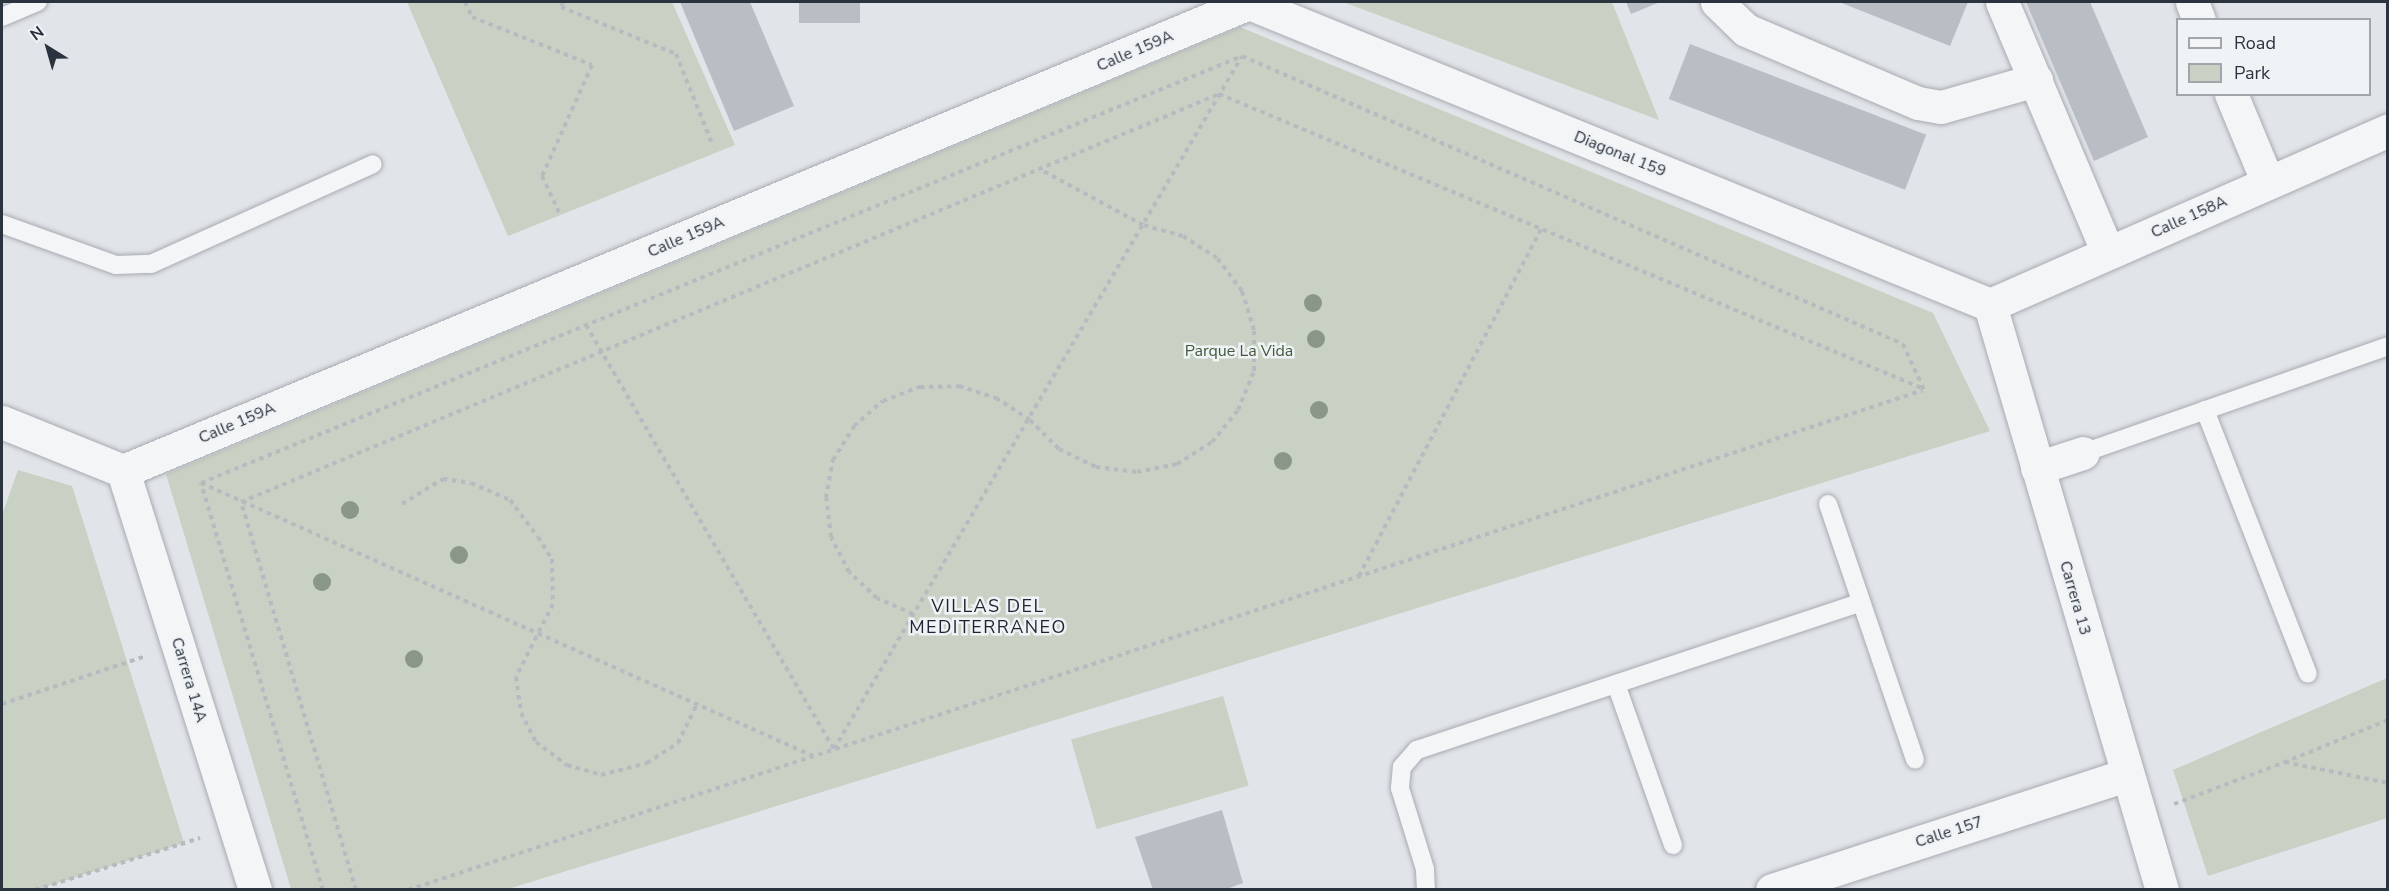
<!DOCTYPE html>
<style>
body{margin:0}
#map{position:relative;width:2389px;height:891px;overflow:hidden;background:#e1e4e8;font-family:"Nunito Sans",sans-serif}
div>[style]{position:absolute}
.green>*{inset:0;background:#c8d1c3;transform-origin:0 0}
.building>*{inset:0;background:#b9bec4;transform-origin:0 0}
.path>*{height:4px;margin-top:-2px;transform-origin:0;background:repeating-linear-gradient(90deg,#b7bbc0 0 4.5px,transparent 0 9px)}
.roads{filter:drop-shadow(0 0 2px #a7abb2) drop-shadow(0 0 2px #a7abb2)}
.lane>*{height:18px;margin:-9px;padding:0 9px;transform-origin:9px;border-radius:9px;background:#f3f5f7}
.street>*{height:33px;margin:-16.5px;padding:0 16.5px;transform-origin:16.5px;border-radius:16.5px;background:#f3f5f7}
.trees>*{width:18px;height:18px;margin:-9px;border-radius:50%;background:#8a9788}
span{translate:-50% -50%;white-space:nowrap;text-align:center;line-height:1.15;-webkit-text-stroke:5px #f0f3f6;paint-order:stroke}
.street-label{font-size:16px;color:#2b333e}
.park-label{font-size:16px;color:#42583a}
.neighbourhood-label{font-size:18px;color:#1d242f;letter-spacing:1.5px}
.frame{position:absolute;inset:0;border:3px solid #2b333e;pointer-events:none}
.legend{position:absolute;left:2176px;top:18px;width:195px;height:78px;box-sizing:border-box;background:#f0f3f6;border:2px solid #a1a6ac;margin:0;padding:8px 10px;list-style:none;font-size:18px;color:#2b333e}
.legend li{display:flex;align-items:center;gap:12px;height:30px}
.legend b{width:30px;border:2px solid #a1a6ac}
.north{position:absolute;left:18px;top:18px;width:60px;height:60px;-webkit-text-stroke:4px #f0f3f6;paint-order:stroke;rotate:323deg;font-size:16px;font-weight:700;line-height:24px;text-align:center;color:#2b333e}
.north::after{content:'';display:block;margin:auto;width:21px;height:27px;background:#2b333e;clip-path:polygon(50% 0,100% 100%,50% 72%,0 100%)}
</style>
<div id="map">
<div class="green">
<i style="clip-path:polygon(407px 2px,672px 2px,735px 145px,508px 236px)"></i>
<i style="clip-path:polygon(1343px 2px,1612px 2px,1659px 120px)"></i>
<i style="clip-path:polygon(1240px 27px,1933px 313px,1990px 431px,508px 889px,291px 889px,166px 474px)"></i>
<i style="clip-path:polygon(18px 470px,72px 486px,184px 843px,35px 890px,2px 889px,2px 515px)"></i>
<i style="clip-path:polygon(2387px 678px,2387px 818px,2208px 876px,2173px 770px)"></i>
<i style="left:1223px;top:696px;width:93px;height:158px;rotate:74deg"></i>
</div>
<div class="building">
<i style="clip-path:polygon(680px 2px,750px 2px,794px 106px,734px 131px)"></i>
<i style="left:799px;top:2px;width:61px;height:21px"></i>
<i style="clip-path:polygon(1626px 2px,1660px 2px,1631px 14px)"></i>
<i style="clip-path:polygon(1839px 2px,1968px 2px,1950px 46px)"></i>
<i style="clip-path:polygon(2026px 2px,2090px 2px,2148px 137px,2094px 161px)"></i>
<i style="left:1690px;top:44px;width:253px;height:59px;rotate:21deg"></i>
<i style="clip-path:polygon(1222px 810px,1243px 883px,1224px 890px,1153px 890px,1135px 837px)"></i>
</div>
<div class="path">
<i style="left:465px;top:2px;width:17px;rotate:65deg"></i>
<i style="left:472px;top:17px;width:129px;rotate:21.8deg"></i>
<i style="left:592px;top:65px;width:122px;rotate:114.2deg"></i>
<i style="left:542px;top:176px;width:40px;rotate:65deg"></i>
<i style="left:563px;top:2px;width:5px;rotate:112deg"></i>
<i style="left:561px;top:7px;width:124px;rotate:22.2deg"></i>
<i style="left:676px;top:54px;width:99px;rotate:68.1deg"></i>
<i style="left:586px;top:325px;width:491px;rotate:59.7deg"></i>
<i style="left:834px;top:749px;width:804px;rotate:-59.51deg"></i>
<i style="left:201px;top:483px;width:670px;rotate:24.04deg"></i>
<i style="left:402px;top:504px;width:48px;rotate:-31.4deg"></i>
<i style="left:443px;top:479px;width:28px;rotate:8deg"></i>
<i style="left:471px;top:483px;width:43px;rotate:23.6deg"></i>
<i style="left:510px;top:500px;width:46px;rotate:52.9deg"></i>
<i style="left:538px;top:537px;width:26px;rotate:58deg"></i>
<i style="left:552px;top:559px;width:45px;rotate:88.7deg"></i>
<i style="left:553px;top:604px;width:82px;rotate:116.9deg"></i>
<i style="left:516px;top:677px;width:36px;rotate:82deg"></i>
<i style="left:521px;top:713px;width:33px;rotate:63deg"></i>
<i style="left:536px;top:742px;width:39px;rotate:37deg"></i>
<i style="left:567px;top:765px;width:35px;rotate:16deg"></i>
<i style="left:601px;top:775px;width:48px;rotate:-14.6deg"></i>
<i style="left:647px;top:763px;width:37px;rotate:-33deg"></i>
<i style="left:678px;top:743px;width:43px;rotate:-64deg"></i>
<i style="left:1359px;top:576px;width:392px;rotate:-62.3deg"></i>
<i style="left:913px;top:614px;width:39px;rotate:-156deg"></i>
<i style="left:877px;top:598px;width:38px;rotate:-137deg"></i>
<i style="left:849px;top:572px;width:39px;rotate:-117deg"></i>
<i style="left:831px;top:537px;width:39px;rotate:-97deg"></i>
<i style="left:826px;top:498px;width:39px;rotate:-80deg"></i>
<i style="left:833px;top:460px;width:40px;rotate:-58deg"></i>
<i style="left:854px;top:426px;width:38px;rotate:-41deg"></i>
<i style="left:883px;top:401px;width:40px;rotate:-21deg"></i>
<i style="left:920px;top:387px;width:39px;rotate:-1deg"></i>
<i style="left:959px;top:386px;width:39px;rotate:18deg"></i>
<i style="left:996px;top:398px;width:40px;rotate:32.9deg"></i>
<i style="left:1030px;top:420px;width:41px;rotate:45deg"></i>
<i style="left:1059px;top:449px;width:41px;rotate:25.9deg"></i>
<i style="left:1096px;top:467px;width:41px;rotate:7deg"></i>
<i style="left:1137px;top:472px;width:41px;rotate:-11.3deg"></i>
<i style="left:1177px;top:464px;width:41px;rotate:-32.2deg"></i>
<i style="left:1212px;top:442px;width:41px;rotate:-50.9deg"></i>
<i style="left:1238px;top:410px;width:42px;rotate:-67.7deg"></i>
<i style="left:1254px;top:371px;width:41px;rotate:-90deg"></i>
<i style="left:1254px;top:330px;width:41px;rotate:-107.1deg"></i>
<i style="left:1242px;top:291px;width:41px;rotate:-127.1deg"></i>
<i style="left:1217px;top:258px;width:40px;rotate:-147.1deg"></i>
<i style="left:1183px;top:236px;width:41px;rotate:-164.6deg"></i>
<i style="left:1143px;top:225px;width:117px;rotate:-151.5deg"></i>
<i style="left:2px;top:704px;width:149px;rotate:-18.4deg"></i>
<i style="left:2388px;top:720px;width:111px;rotate:157.8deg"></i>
<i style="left:2285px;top:762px;width:105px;rotate:11.5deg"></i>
<i style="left:2174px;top:804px;width:119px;rotate:-20.7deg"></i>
<i style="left:35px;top:890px;width:173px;rotate:-17.5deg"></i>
<i style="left:323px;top:890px;width:425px;rotate:-106.7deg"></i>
<i style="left:201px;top:483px;width:1125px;rotate:-22.3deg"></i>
<i style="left:1242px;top:56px;width:721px;rotate:23.54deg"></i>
<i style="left:1903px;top:344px;width:51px;rotate:65.5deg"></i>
<i style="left:356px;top:890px;width:405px;rotate:-106.5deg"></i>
<i style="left:241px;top:502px;width:1060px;rotate:-22.64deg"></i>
<i style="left:1219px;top:94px;width:764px;rotate:22.71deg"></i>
<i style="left:408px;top:890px;width:1595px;rotate:-18.26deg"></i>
</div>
<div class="roads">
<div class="lane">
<i style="left:2px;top:17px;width:39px;rotate:-23deg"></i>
<i style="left:2px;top:224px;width:121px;rotate:19.8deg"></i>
<i style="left:116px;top:265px;width:35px;rotate:-2deg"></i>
<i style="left:151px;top:264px;width:243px;rotate:-24.2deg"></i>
<i style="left:2205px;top:410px;width:283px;rotate:68.7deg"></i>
<i style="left:2083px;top:453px;width:323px;rotate:-19.3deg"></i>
<i style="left:1828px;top:504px;width:270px;rotate:71.2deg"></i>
<i style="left:1616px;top:684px;width:171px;rotate:70.5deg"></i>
<i style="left:1426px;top:890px;width:21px;rotate:-93deg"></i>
<i style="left:1425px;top:869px;width:85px;rotate:-107.2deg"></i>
<i style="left:1400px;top:788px;width:21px;rotate:-85deg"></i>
<i style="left:1402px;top:767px;width:23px;rotate:-49deg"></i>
<i style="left:1417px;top:750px;width:468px;rotate:-18.4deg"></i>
</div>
<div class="street">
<i style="left:1717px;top:2px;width:40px;rotate:44deg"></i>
<i style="left:1746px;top:30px;width:187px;rotate:23deg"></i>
<i style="left:1918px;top:103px;width:23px;rotate:10deg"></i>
<i style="left:1941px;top:107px;width:99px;rotate:-15.9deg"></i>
<i style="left:2002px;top:2px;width:272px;rotate:67.1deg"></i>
<i style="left:2192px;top:2px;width:19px;rotate:69deg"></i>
<i style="left:1249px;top:3px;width:800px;rotate:22.17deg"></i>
<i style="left:2231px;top:94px;width:96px;rotate:67.4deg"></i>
<i style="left:1990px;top:305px;width:610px;rotate:73.62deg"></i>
<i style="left:1990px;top:305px;width:435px;rotate:-23.7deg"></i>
<i style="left:2px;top:422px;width:131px;rotate:22deg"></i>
<i style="left:2037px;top:468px;width:48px;rotate:-18.1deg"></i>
<i style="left:123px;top:471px;width:1219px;rotate:-22.57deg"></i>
<i style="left:123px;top:471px;width:439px;rotate:72.5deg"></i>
<i style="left:1772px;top:890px;width:372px;rotate:-18deg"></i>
</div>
</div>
<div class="trees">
<i style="left:1313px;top:303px"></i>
<i style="left:1316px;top:339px"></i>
<i style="left:1319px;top:410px"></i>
<i style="left:1283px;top:461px"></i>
<i style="left:350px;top:510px"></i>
<i style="left:459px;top:555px"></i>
<i style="left:322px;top:582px"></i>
<i style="left:414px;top:659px"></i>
</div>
<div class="street-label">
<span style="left:1135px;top:51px;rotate:-23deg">Calle 159A</span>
<span style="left:1620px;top:154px;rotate:22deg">Diagonal 159</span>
<span style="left:2189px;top:217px;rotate:-24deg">Calle 158A</span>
<span style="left:686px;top:237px;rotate:-23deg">Calle 159A</span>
<span style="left:237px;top:423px;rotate:-23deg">Calle 159A</span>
<span style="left:2075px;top:598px;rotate:74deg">Carrera 13</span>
<span style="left:189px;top:680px;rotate:73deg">Carrera 14A</span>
<span style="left:1949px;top:832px;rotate:-18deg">Calle 157</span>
</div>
<div class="park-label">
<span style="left:1239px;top:351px">Parque La Vida</span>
</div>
<div class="neighbourhood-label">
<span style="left:988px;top:617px">VILLAS DEL<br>MEDITERRANEO</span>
</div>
<div class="frame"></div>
<ul class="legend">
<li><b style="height:8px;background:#f3f5f7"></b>Road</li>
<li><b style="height:16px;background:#c8d1c3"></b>Park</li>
</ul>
<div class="north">N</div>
</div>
